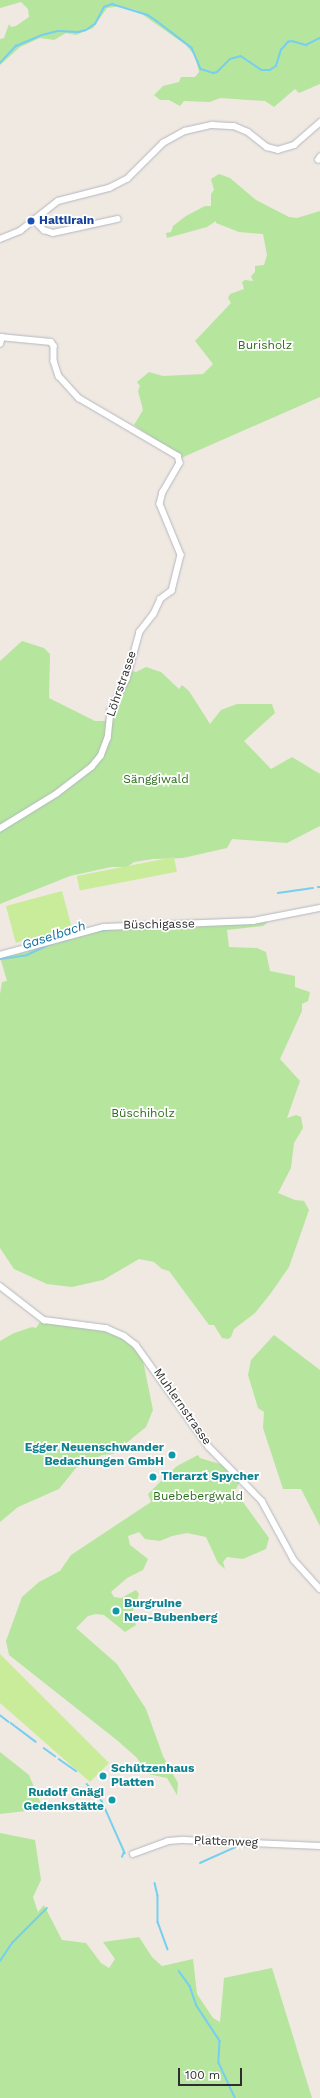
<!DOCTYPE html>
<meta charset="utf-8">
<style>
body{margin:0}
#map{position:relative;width:320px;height:2098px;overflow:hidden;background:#efe9e1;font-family:"Work Sans",sans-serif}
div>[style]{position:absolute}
.green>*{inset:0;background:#b6e59e}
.pitch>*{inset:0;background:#c9ec9a;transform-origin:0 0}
.stream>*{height:1.5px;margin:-0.75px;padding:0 0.75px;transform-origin:0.75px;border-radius:0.75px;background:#75cff0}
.roads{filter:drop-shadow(0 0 1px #b4b7c1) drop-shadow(0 0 1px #b4b7c1)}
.minor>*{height:5.5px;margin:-2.75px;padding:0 2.75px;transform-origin:2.75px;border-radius:2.75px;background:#fff}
.dots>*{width:11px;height:11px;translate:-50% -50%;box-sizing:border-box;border:2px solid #fff;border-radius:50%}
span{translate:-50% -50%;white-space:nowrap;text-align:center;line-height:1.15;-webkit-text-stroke:3.5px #fff;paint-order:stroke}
.transit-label{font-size:12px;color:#164399;font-weight:700}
.left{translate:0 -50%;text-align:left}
.park-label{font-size:12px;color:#2c6e1b}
.street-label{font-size:12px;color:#2e2e2e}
.culture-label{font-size:12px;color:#0d838f;font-weight:700}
.right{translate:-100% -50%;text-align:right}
.water-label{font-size:13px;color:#0d6fa3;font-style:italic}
.scale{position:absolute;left:178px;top:2068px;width:64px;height:18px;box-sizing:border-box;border:2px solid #2e2e2e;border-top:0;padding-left:5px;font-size:12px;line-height:14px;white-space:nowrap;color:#2e2e2e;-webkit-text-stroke:3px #fff;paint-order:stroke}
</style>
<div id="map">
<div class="green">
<i style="clip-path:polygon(0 0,320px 0,320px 84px,299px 93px,295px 89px,274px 107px,265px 101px,220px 98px,210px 102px,184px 101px,180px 106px,169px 100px,160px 100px,154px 95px,163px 86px,179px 82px,181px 77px,195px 77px,199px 72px,195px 56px,186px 45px,136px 10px,120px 6px,107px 8px,93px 28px,76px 35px,66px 33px,54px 40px,40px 38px,20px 47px,0 65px,0 39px,4px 38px,9px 24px,11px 27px,16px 26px,29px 17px,28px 9px,21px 2px,0 8px)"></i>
<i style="clip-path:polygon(219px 174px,230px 178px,256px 200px,289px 217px,297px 218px,320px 211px,320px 397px,181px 458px,134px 425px,143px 410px,138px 391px,140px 386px,137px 382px,149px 372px,163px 376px,203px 374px,213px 364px,195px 341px,231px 303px,228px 298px,230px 294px,244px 289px,242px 282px,245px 280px,253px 281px,251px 276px,255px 272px,255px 266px,264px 265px,267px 255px,263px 234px,239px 232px,216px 223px,216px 221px,207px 227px,167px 238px,166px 233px,171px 232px,173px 226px,186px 216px,205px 206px,211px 206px,211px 194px,214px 190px,211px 179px)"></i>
<i style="clip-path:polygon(22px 641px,44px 648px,50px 654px,49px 698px,95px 721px,105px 721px,131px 671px,136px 672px,146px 667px,161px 672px,179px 689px,182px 685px,189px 691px,210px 724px,221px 710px,237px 704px,272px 704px,275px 713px,244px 741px,271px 769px,292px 757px,320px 774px,320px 826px,287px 843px,232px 839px,227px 848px,183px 858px,153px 859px,134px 862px,127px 867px,111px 867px,70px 876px,0 904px,0 661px)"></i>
<i style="clip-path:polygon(267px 920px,268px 922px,263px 926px,227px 930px,229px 947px,257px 948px,266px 952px,270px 971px,295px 976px,295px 987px,310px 992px,308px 1001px,302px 1004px,302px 1011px,280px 1059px,300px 1081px,287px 1118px,296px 1115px,301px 1117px,303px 1128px,294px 1143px,291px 1168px,278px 1193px,295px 1200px,304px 1201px,309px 1210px,289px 1267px,271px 1293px,255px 1313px,234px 1329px,231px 1337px,228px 1339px,222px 1338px,214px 1325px,209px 1325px,169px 1271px,162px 1269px,154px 1262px,139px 1259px,103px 1280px,72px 1287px,47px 1284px,14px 1269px,0 1248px,0 994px,2px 982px,7px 981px,0 957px,26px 952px,45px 942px,109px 927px,175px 927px,188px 922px)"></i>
<i style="clip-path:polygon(40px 1322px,97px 1326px,123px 1336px,142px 1356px,153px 1410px,146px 1427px,113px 1454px,102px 1455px,76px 1468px,59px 1489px,18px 1507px,0 1522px,0 1341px,14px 1333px,32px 1327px,36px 1328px)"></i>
<i style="clip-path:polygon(274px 1335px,320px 1370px,320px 1526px,301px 1489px,283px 1489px,263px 1428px,264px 1412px,258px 1408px,248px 1375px,251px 1360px)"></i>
<i style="clip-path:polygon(198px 1455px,200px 1458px,223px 1465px,240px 1481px,235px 1491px,269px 1538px,266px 1549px,243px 1559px,227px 1557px,223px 1562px,225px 1569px,218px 1563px,206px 1537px,187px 1533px,172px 1536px,160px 1541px,145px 1539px,139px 1532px,128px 1536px,130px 1545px,148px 1559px,143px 1570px,127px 1578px,111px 1592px,114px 1597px,121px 1598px,136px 1590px,139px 1594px,132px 1614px,136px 1625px,125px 1632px,104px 1615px,96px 1614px,88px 1616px,76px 1628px,117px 1664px,146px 1709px,163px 1756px,178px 1783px,177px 1795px,167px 1778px,148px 1774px,137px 1758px,118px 1741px,9px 1655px,6px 1641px,22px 1597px,39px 1582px,60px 1571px,71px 1555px,151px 1502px,148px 1494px,160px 1482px,177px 1466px)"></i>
<i style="clip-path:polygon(0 1752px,29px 1775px,43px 1809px,0 1814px)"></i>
<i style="clip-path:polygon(0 1833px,35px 1840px,41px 1880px,33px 1897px,38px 1912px,44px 1905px,62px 1940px,86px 1943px,101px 1963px,109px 1968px,115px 1959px,103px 1942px,139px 1937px,152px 1957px,162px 1966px,193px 1959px,197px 1994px,213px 2018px,220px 2022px,224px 1978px,272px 1968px,312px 2098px,0 2098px)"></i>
</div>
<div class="pitch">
<i style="left:174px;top:857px;width:15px;height:99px;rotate:79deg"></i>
<i style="left:62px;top:891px;width:38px;height:58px;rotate:75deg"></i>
<i style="clip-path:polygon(0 1654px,109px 1763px,90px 1782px,0 1703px)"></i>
</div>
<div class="stream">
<i style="left:0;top:63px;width:23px;rotate:-47deg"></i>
<i style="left:16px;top:46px;width:28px;rotate:-23deg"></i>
<i style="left:42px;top:35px;width:16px;rotate:-14deg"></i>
<i style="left:58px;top:31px;width:20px;rotate:3deg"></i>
<i style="left:78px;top:32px;width:8px;rotate:-14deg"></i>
<i style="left:86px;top:30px;width:11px;rotate:-34deg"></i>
<i style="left:95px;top:24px;width:19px;rotate:-62deg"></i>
<i style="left:104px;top:7px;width:9px;rotate:-21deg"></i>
<i style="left:112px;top:4px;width:38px;rotate:17deg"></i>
<i style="left:148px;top:15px;width:11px;rotate:34deg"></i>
<i style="left:157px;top:21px;width:44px;rotate:37.6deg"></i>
<i style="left:192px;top:48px;width:23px;rotate:67deg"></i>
<i style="left:201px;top:69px;width:13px;rotate:18deg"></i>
<i style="left:213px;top:73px;width:4px;rotate:-14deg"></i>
<i style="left:217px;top:72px;width:18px;rotate:-45deg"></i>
<i style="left:230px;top:59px;width:11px;rotate:-15deg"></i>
<i style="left:241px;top:56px;width:25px;rotate:34deg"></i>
<i style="left:262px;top:70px;width:8px"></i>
<i style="left:270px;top:70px;width:7px;rotate:-34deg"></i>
<i style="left:276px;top:66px;width:17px;rotate:-73deg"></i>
<i style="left:281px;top:50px;width:11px;rotate:-49deg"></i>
<i style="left:288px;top:42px;width:4px;rotate:-14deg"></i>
<i style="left:292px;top:41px;width:15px;rotate:16deg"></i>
<i style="left:306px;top:45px;width:16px;rotate:-27deg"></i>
<i style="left:318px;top:887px;width:2px"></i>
<i style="left:278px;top:893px;width:35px;rotate:-8deg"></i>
<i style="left:142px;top:928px;width:43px;rotate:-1.3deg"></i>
<i style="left:92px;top:932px;width:18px;rotate:-9deg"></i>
<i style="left:62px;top:941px;width:7px;rotate:-16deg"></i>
<i style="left:0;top:959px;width:27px;rotate:-8deg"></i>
<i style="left:27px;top:955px;width:26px;rotate:-25deg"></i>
<i style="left:0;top:1715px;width:11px;rotate:38deg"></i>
<i style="left:11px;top:1723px;width:31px;rotate:37deg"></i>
<i style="left:44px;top:1748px;width:14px;rotate:36deg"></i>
<i style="left:59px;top:1759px;width:21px;rotate:35deg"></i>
<i style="left:87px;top:1784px;width:23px;rotate:49deg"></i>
<i style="left:102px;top:1801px;width:57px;rotate:66.1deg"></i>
<i style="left:122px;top:1857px;width:5px;rotate:-68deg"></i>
<i style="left:200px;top:1863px;width:39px;rotate:-24deg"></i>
<i style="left:155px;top:1883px;width:13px;rotate:77deg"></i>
<i style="left:158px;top:1896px;width:26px;rotate:90deg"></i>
<i style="left:158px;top:1922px;width:29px;rotate:70deg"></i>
<i style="left:0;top:1961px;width:22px;rotate:-56deg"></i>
<i style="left:12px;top:1943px;width:49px;rotate:-45deg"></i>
<i style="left:179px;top:1971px;width:19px;rotate:54deg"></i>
<i style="left:190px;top:1986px;width:21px;rotate:71deg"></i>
<i style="left:197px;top:2006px;width:42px;rotate:56.7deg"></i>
<i style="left:220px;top:2041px;width:22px;rotate:93deg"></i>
<i style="left:219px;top:2063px;width:38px;rotate:65deg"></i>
</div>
<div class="roads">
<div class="minor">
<i style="left:318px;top:160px;width:4px;rotate:-56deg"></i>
<i style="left:33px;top:219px;width:16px;rotate:45deg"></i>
<i style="left:44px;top:230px;width:9px;rotate:18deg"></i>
<i style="left:53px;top:233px;width:66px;rotate:-12.2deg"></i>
<i style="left:0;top:239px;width:22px;rotate:-22deg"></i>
<i style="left:20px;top:231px;width:48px;rotate:-38.3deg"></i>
<i style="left:58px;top:201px;width:53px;rotate:-14.3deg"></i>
<i style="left:109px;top:188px;width:20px;rotate:-27deg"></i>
<i style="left:127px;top:179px;width:51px;rotate:-45deg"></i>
<i style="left:163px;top:143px;width:25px;rotate:-29deg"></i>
<i style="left:185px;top:131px;width:28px;rotate:-13deg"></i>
<i style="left:212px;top:125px;width:22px;rotate:3deg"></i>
<i style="left:234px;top:126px;width:15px;rotate:23deg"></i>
<i style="left:248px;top:132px;width:24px;rotate:38deg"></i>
<i style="left:267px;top:147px;width:11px;rotate:15deg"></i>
<i style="left:278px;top:150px;width:17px;rotate:-17deg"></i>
<i style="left:294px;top:145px;width:35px;rotate:-41deg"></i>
<i style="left:0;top:337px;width:51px;rotate:5.6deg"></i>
<i style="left:51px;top:342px;width:5px;rotate:53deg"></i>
<i style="left:54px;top:346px;width:15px;rotate:90deg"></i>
<i style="left:54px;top:361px;width:16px;rotate:72deg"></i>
<i style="left:59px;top:376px;width:30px;rotate:48deg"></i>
<i style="left:79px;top:398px;width:115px;rotate:30.4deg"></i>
<i style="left:178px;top:456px;width:7px;rotate:74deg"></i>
<i style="left:180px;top:463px;width:34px;rotate:120deg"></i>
<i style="left:163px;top:492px;width:12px;rotate:104deg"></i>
<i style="left:160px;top:504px;width:55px;rotate:67.6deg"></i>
<i style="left:181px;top:555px;width:37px;rotate:104deg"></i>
<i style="left:172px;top:591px;width:14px;rotate:144deg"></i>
<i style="left:161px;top:599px;width:17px;rotate:115deg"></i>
<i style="left:154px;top:614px;width:23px;rotate:128deg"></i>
<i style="left:140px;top:632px;width:49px;rotate:105.5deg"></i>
<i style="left:127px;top:679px;width:36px;rotate:117deg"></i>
<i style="left:111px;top:711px;width:27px;rotate:96deg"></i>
<i style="left:108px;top:738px;width:19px;rotate:111deg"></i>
<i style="left:101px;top:756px;width:14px;rotate:129deg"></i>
<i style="left:92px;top:767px;width:44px;rotate:142.4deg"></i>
<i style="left:57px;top:794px;width:67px;rotate:148.4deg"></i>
<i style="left:0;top:344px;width:7px;rotate:-74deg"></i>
<i style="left:0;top:955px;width:108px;rotate:-15.1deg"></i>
<i style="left:104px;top:927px;width:149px;rotate:-2.3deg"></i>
<i style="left:253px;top:921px;width:68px;rotate:-11deg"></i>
<i style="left:0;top:1286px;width:56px;rotate:37.7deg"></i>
<i style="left:44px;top:1320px;width:63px;rotate:7.4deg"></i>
<i style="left:106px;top:1328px;width:20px;rotate:24deg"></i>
<i style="left:124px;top:1336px;width:15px;rotate:37deg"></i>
<i style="left:136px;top:1345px;width:125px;rotate:54.4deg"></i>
<i style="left:209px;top:1447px;width:76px;rotate:45.5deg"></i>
<i style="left:262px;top:1501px;width:67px;rotate:61.5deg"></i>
<i style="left:294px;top:1560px;width:39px;rotate:48deg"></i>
<i style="left:133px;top:1854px;width:37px;rotate:-20deg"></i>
<i style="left:168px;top:1841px;width:16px;rotate:-4deg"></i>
<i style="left:184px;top:1840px;width:136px;rotate:2.5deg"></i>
</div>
</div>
<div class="dots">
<i style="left:31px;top:221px;background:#1a4fb4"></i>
<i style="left:172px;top:1455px;background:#0f9aa8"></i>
<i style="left:153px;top:1477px;background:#0f9aa8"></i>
<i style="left:116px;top:1611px;background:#0f9aa8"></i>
<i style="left:103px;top:1776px;background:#0f9aa8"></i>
<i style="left:112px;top:1800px;background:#0f9aa8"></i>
</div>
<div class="transit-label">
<span class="left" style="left:39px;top:221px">Haltlirain</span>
</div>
<div class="park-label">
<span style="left:265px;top:346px">Burisholz</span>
<span style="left:156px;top:780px">Sänggiwald</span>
<span style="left:143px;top:1114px">Büschiholz</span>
<span style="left:198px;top:1497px">Buebebergwald</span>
</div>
<div class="street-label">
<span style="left:122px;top:684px;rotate:-71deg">Löhrstrasse</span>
<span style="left:159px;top:925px;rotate:-1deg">Büschigasse</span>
<span style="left:182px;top:1407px;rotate:55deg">Muhlernstrasse</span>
<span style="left:226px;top:1842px;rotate:2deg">Plattenweg</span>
</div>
<div class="culture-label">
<span class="right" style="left:164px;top:1455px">Egger Neuenschwander<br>Bedachungen GmbH</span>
<span class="left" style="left:161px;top:1477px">Tierarzt Spycher</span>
<span class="left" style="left:124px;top:1611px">Burgruine<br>Neu-Bubenberg</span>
<span class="left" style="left:111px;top:1776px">Schützenhaus<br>Platten</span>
<span class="right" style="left:104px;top:1800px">Rudolf Gnägi<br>Gedenkstätte</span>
</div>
<div class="water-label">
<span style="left:54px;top:936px;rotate:-18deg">Gaselbach</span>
</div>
<div class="scale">100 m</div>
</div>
